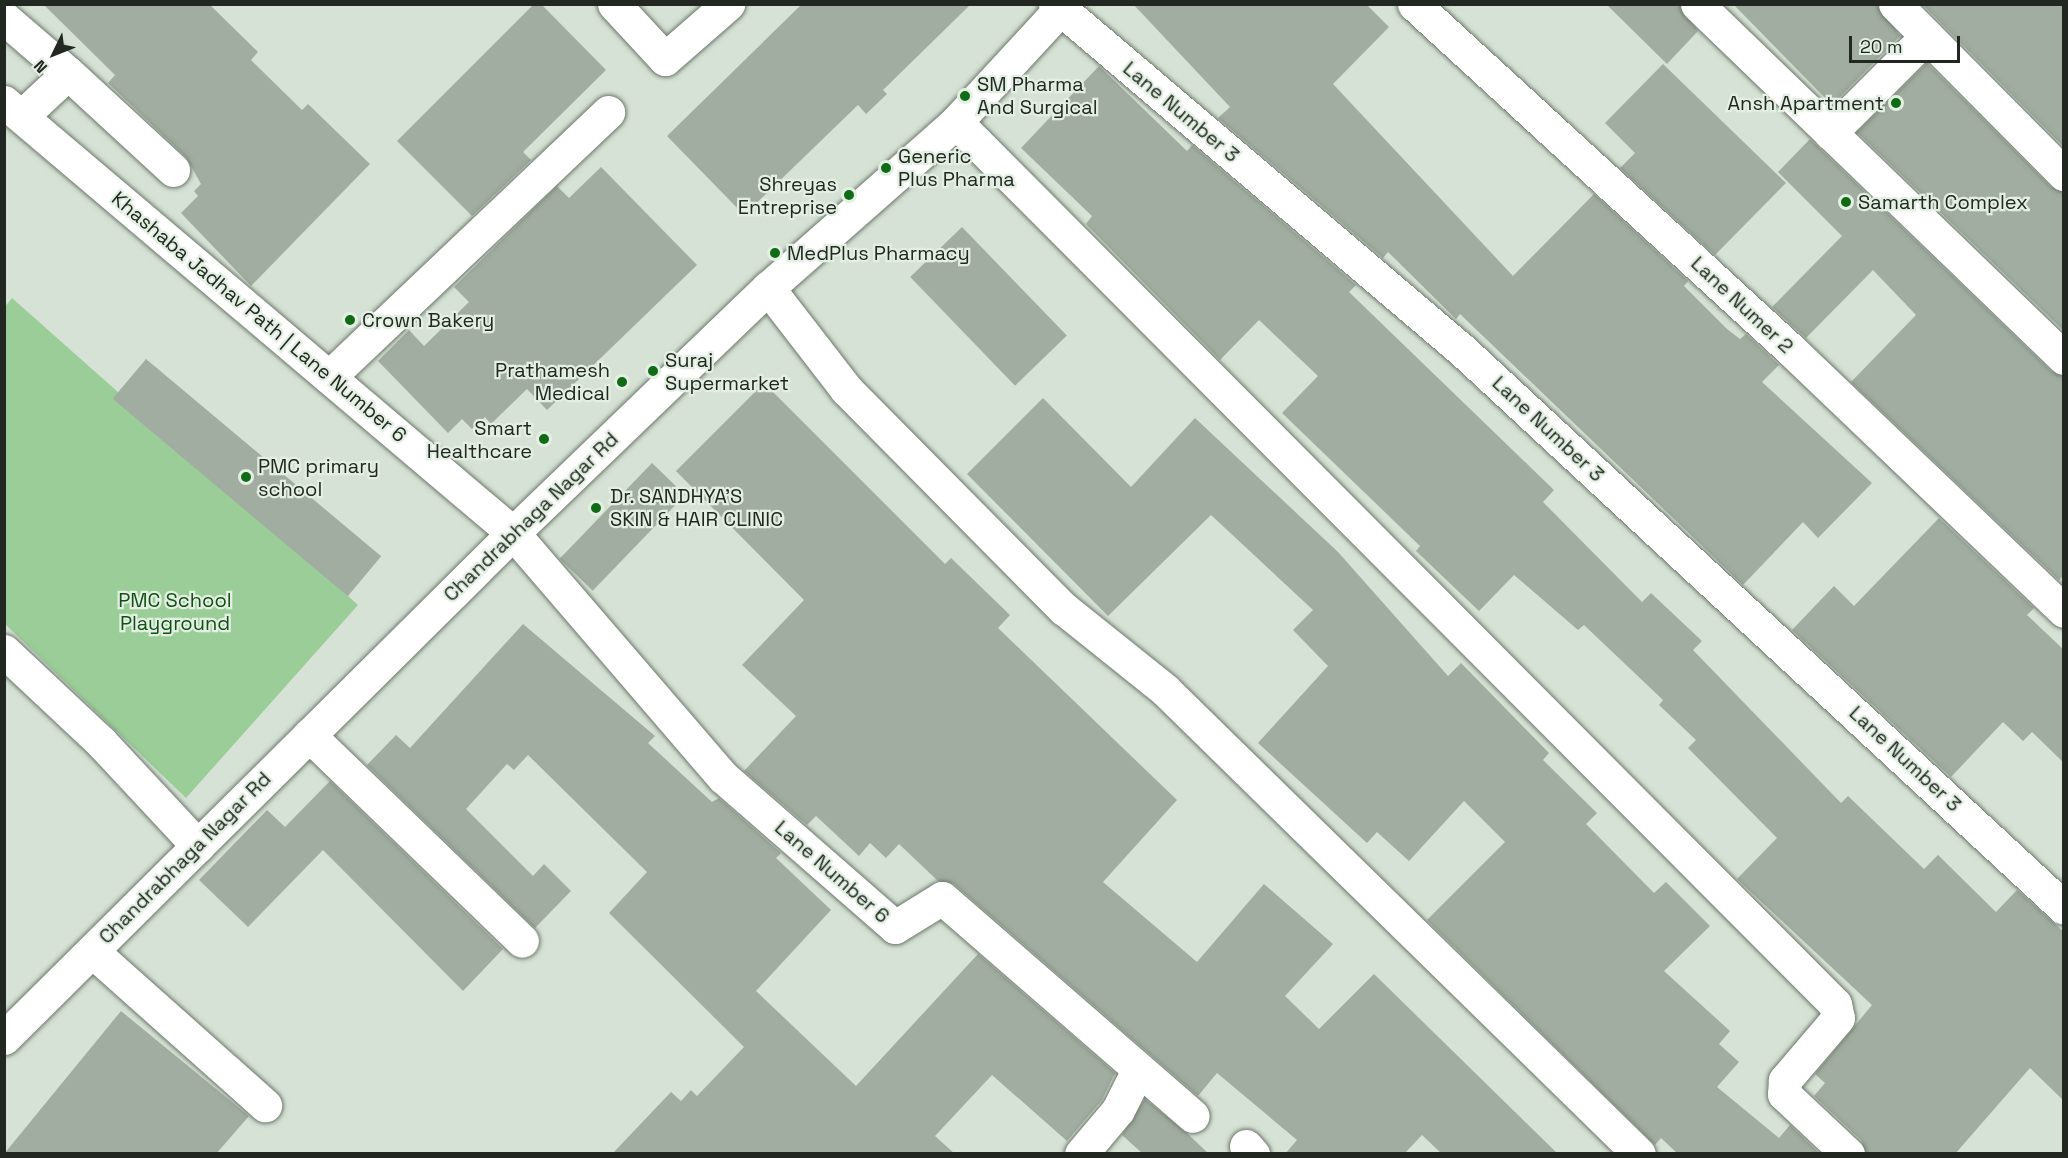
<!DOCTYPE html>
<style>
body{margin:0}
#map{position:relative;width:2068px;height:1158px;overflow:hidden;background:#d6e2d5;font-family:"Space Grotesk",sans-serif}
div>[style]{position:absolute}
.green>*{inset:0;background:#9bcd98}
.building>*{inset:0;background:#a1ada1;transform-origin:0 0}
.roads{filter:drop-shadow(0 0 2px #6c776b) drop-shadow(0 0 2px #6c776b)}
.minor>*{height:33px;margin:-16.5px;padding:0 16.5px;transform-origin:16.5px;border-radius:16.5px;background:#fff}
.dots>*{width:16px;height:16px;translate:-50% -50%;box-sizing:border-box;border:3px solid #e3efe2;border-radius:50%}
span{translate:-50% -50%;white-space:nowrap;text-align:center;line-height:1.15;-webkit-text-stroke:4.5px #e3efe2;paint-order:stroke}
.poi-label{font-size:20px;color:#222722}
.left{translate:0 -50%;text-align:left}
.right{translate:-100% -50%;text-align:right}
.street-label{font-size:20px;color:#222722}
.park-label{font-size:20px;color:#115014}
.frame{position:absolute;inset:0;border:6px solid #222722;pointer-events:none}
.north{position:absolute;left:24px;top:24px;width:60px;height:60px;-webkit-text-stroke:4px #e3efe2;paint-order:stroke;rotate:227deg;font-size:16px;font-weight:700;line-height:24px;text-align:center;color:#222722}
.north::after{content:'';display:block;margin:auto;width:21px;height:27px;background:#222722;clip-path:polygon(50% 0,100% 100%,50% 72%,0 100%)}
.scale{position:absolute;left:1849px;top:36px;width:111px;height:27px;box-sizing:border-box;border:3px solid #222722;border-top:0;padding-left:8px;font-size:18px;line-height:21px;white-space:nowrap;color:#222722;-webkit-text-stroke:4px #e3efe2;paint-order:stroke}
</style>
<div id="map">
<div class="green">
<i style="clip-path:polygon(12px 298px,358px 605px,186px 798px,5px 624px,4px 308px)"></i>
</div>
<div class="building">
<i style="clip-path:polygon(43px 4px,209px 4px,258px 52px,251px 60px,302px 110px,308px 104px,370px 164px,251px 286px,181px 213px,198px 196px,194px 191px,201px 184px,186px 157px,108px 83px,115px 75px)"></i>
<i style="clip-path:polygon(534px 4px,541px 4px,606px 70px,523px 152px,531px 160px,472px 216px,397px 141px)"></i>
<i style="clip-path:polygon(802px 4px,971px 4px,883px 90px,887px 94px,866px 114px,858px 105px,744px 215px,667px 136px)"></i>
<i style="clip-path:polygon(1133px 4px,1366px 4px,1389px 27px,1333px 84px,1513px 276px,1594px 194px,1688px 281px,1684px 286px,1727px 329px,1740px 339px,1746px 334px,1779px 365px,1762px 382px,1872px 483px,1818px 538px,1803px 522px,1743px 585px,1460px 314px,1456px 319px,1388px 252px,1383px 258px,1218px 118px,1230px 107px)"></i>
<i style="clip-path:polygon(1606px 4px,1679px 4px,1698px 31px,1667px 64px)"></i>
<i style="clip-path:polygon(1733px 4px,1877px 4px,1900px 36px,1832px 105px)"></i>
<i style="clip-path:polygon(1922px 4px,2064px 4px,2064px 147px,1941px 23px)"></i>
<i style="clip-path:polygon(1927px 63px,2051px 187px,2064px 192px,2064px 331px,1857px 132px)"></i>
<i style="clip-path:polygon(1663px 64px,1786px 183px,1715px 255px,1620px 168px,1635px 153px,1605px 123px)"></i>
<i style="clip-path:polygon(1099px 66px,1187px 151px,1192px 145px,1356px 285px,1349px 292px,1554px 490px,1543px 502px,1642px 602px,1651px 593px,1702px 641px,1693px 650px,1841px 803px,1848px 796px,1924px 869px,1938px 855px,1996px 912px,2017px 890px,2064px 932px,2064px 1101px,2030px 1068px,1955px 1154px,1866px 1154px,1861px 1140px,1814px 1096px,1825px 1083px,1815px 1074px,1872px 1005px,1737px 879px,1777px 838px,1688px 748px,1696px 740px,1659px 705px,1663px 700px,1584px 625px,1578px 630px,1514px 575px,1479px 611px,1416px 551px,1420px 546px,1282px 413px,1318px 376px,1259px 320px,1220px 360px,1086px 224px,1092px 216px,1021px 148px)"></i>
<i style="clip-path:polygon(1810px 139px,2051px 371px,2064px 376px,2064px 575px,2059px 580px,1851px 382px,1916px 315px,1873px 270px,1806px 338px,1772px 307px,1842px 236px,1778px 172px)"></i>
<i style="clip-path:polygon(601px 167px,697px 265px,547px 410px,527px 389px,491px 424px,485px 417px,472px 429px,462px 419px,448px 433px,378px 361px,409px 330px,424px 346px,469px 302px,454px 287px,557px 186px,569px 198px)"></i>
<i style="left:962px;top:227px;width:151px;height:72px;rotate:46deg"></i>
<i style="left:146px;top:359px;width:307px;height:52px;rotate:40deg"></i>
<i style="clip-path:polygon(764px 383px,945px 564px,951px 558px,1010px 615px,998px 628px,1177px 800px,1103px 882px,1197px 962px,1264px 884px,1333px 944px,1285px 996px,1319px 1029px,1374px 974px,1558px 1154px,1442px 1154px,1422px 1135px,1404px 1154px,1285px 1154px,1297px 1140px,1217px 1073px,1198px 1096px,954px 884px,938px 881px,899px 844px,886px 858px,870px 843px,859px 856px,816px 816px,807px 825px,744px 771px,796px 716px,742px 665px,804px 600px,676px 471px)"></i>
<i style="clip-path:polygon(1043px 398px,1131px 487px,1195px 418px,1338px 552px,1448px 676px,1461px 663px,1549px 753px,1543px 760px,1597px 813px,1586px 824px,1654px 893px,1666px 882px,1710px 926px,1664px 971px,1730px 1031px,1719px 1044px,1739px 1062px,1717px 1087px,1779px 1138px,1790px 1125px,1820px 1154px,1678px 1154px,1661px 1138px,1655px 1145px,1427px 920px,1505px 842px,1464px 801px,1409px 861px,1377px 832px,1367px 843px,1258px 743px,1328px 666px,1293px 630px,1313px 610px,1211px 515px,1108px 616px,967px 474px)"></i>
<i style="left:652px;top:463px;width:46px;height:133px;rotate:44deg"></i>
<i style="clip-path:polygon(1939px 518px,2034px 608px,2027px 615px,2064px 650px,2064px 763px,2032px 732px,2023px 741px,2003px 722px,1951px 777px,1792px 630px,1834px 586px,1854px 606px)"></i>
<i style="clip-path:polygon(523px 624px,655px 736px,648px 743px,712px 802px,719px 798px,781px 853px,776px 858px,831px 910px,756px 991px,856px 1086px,978px 954px,1115px 1073px,1102px 1100px,1067px 1141px,992px 1075px,935px 1136px,955px 1154px,612px 1154px,671px 1092px,681px 1101px,691px 1090px,697px 1096px,744px 1047px,609px 913px,647px 872px,528px 755px,514px 770px,507px 764px,466px 809px,533px 876px,544px 864px,571px 891px,535px 928px,367px 765px,396px 735px,410px 748px)"></i>
<i style="clip-path:polygon(330px 781px,503px 949px,463px 991px,323px 850px,248px 927px,199px 880px,267px 810px,285px 827px)"></i>
<i style="clip-path:polygon(121px 1011px,249px 1116px,216px 1154px,4px 1154px)"></i>
<i style="clip-path:polygon(1145px 1099px,1187px 1133px,1209px 1154px,1143px 1154px,1122px 1135px)"></i>
</div>
<div class="roads">
<div class="minor">
<i style="left:614px;top:4px;width:75px;rotate:47.2deg"></i>
<i style="left:665px;top:59px;width:84px;rotate:-41.1deg"></i>
<i style="left:1055px;top:4px;width:536px;rotate:40.38deg"></i>
<i style="left:1463px;top:351px;width:819px;rotate:42.82deg"></i>
<i style="left:1414px;top:4px;width:510px;rotate:42.54deg"></i>
<i style="left:1790px;top:349px;width:379px;rotate:43.7deg"></i>
<i style="left:1697px;top:4px;width:510px;rotate:43.97deg"></i>
<i style="left:1895px;top:4px;width:240px;rotate:45.2deg"></i>
<i style="left:4px;top:18px;width:84px;rotate:40.7deg"></i>
<i style="left:68px;top:73px;width:63px;rotate:136.9deg"></i>
<i style="left:68px;top:73px;width:143px;rotate:42.7deg"></i>
<i style="left:4px;top:102px;width:667px;rotate:40.26deg"></i>
<i style="left:513px;top:533px;width:322px;rotate:49.3deg"></i>
<i style="left:723px;top:777px;width:228px;rotate:41.1deg"></i>
<i style="left:895px;top:927px;width:55px;rotate:-31.7deg"></i>
<i style="left:942px;top:898px;width:332px;rotate:41deg"></i>
<i style="left:956px;top:122px;width:1245px;rotate:45.1deg"></i>
<i style="left:1835px;top:1004px;width:14px;rotate:78deg"></i>
<i style="left:1838px;top:1018px;width:82px;rotate:130.5deg"></i>
<i style="left:1785px;top:1080px;width:14px;rotate:94deg"></i>
<i style="left:1784px;top:1094px;width:88px;rotate:43.2deg"></i>
<i style="left:1830px;top:133px;width:137px;rotate:-45deg"></i>
<i style="left:768px;top:288px;width:128px;rotate:52.3deg"></i>
<i style="left:846px;top:389px;width:310px;rotate:45.3deg"></i>
<i style="left:1064px;top:609px;width:129px;rotate:38.7deg"></i>
<i style="left:1165px;top:690px;width:663px;rotate:44.39deg"></i>
<i style="left:329px;top:377px;width:385px;rotate:-43.5deg"></i>
<i style="left:4px;top:651px;width:133px;rotate:43.2deg"></i>
<i style="left:101px;top:742px;width:142px;rotate:47deg"></i>
<i style="left:309px;top:735px;width:296px;rotate:44deg"></i>
<i style="left:92px;top:951px;width:232px;rotate:41.7deg"></i>
<i style="left:4px;top:1038px;width:717px;rotate:-44.77deg"></i>
<i style="left:513px;top:533px;width:354px;rotate:-43.9deg"></i>
<i style="left:768px;top:288px;width:251px;rotate:-41.4deg"></i>
<i style="left:956px;top:122px;width:161px;rotate:-47.3deg"></i>
<i style="left:1246px;top:1146px;width:11px;rotate:49deg"></i>
<i style="left:1081px;top:1154px;width:57px;rotate:-49.9deg"></i>
<i style="left:1118px;top:1110px;width:45px;rotate:-63.4deg"></i>
</div>
</div>
<div class="dots">
<i style="left:965px;top:96px;background:#0f6b15"></i>
<i style="left:1896px;top:103px;background:#0f6b15"></i>
<i style="left:886px;top:168px;background:#0f6b15"></i>
<i style="left:849px;top:195px;background:#0f6b15"></i>
<i style="left:1846px;top:202px;background:#0f6b15"></i>
<i style="left:775px;top:253px;background:#0f6b15"></i>
<i style="left:350px;top:320px;background:#0f6b15"></i>
<i style="left:653px;top:371px;background:#0f6b15"></i>
<i style="left:622px;top:382px;background:#0f6b15"></i>
<i style="left:544px;top:439px;background:#0f6b15"></i>
<i style="left:246px;top:477px;background:#0f6b15"></i>
<i style="left:596px;top:508px;background:#0f6b15"></i>
</div>
<div class="poi-label">
<span class="left" style="left:977px;top:96px">SM Pharma<br>And Surgical</span>
<span class="right" style="left:1884px;top:103px">Ansh Apartment</span>
<span class="left" style="left:898px;top:168px">Generic<br>Plus Pharma</span>
<span class="right" style="left:837px;top:196px">Shreyas<br>Entreprise</span>
<span class="left" style="left:1858px;top:202px">Samarth Complex</span>
<span class="left" style="left:787px;top:253px">MedPlus Pharmacy</span>
<span class="left" style="left:362px;top:320px">Crown Bakery</span>
<span class="left" style="left:665px;top:372px">Suraj<br>Supermarket</span>
<span class="right" style="left:610px;top:382px">Prathamesh<br>Medical</span>
<span class="right" style="left:532px;top:440px">Smart<br>Healthcare</span>
<span class="left" style="left:258px;top:478px">PMC primary<br>school</span>
<span class="left" style="left:610px;top:508px">Dr. SANDHYA'S<br>SKIN &amp; HAIR CLINIC</span>
</div>
<div class="street-label">
<span style="left:1181px;top:112px;rotate:40deg">Lane Number 3</span>
<span style="left:1742px;top:305px;rotate:43deg">Lane Numer 2</span>
<span style="left:259px;top:317px;rotate:40deg">Khashaba Jadhav Path | Lane Number 6</span>
<span style="left:1548px;top:429px;rotate:43deg">Lane Number 3</span>
<span style="left:531px;top:517px;rotate:-44deg">Chandrabhaga Nagar Rd</span>
<span style="left:1905px;top:759px;rotate:43deg">Lane Number 3</span>
<span style="left:185px;top:858px;rotate:-45deg">Chandrabhaga Nagar Rd</span>
<span style="left:832px;top:872px;rotate:41deg">Lane Number 6</span>
</div>
<div class="park-label">
<span style="left:175px;top:612px">PMC School<br>Playground</span>
</div>
<div class="frame"></div>
<div class="north">N</div>
<div class="scale">20 m</div>
</div>
